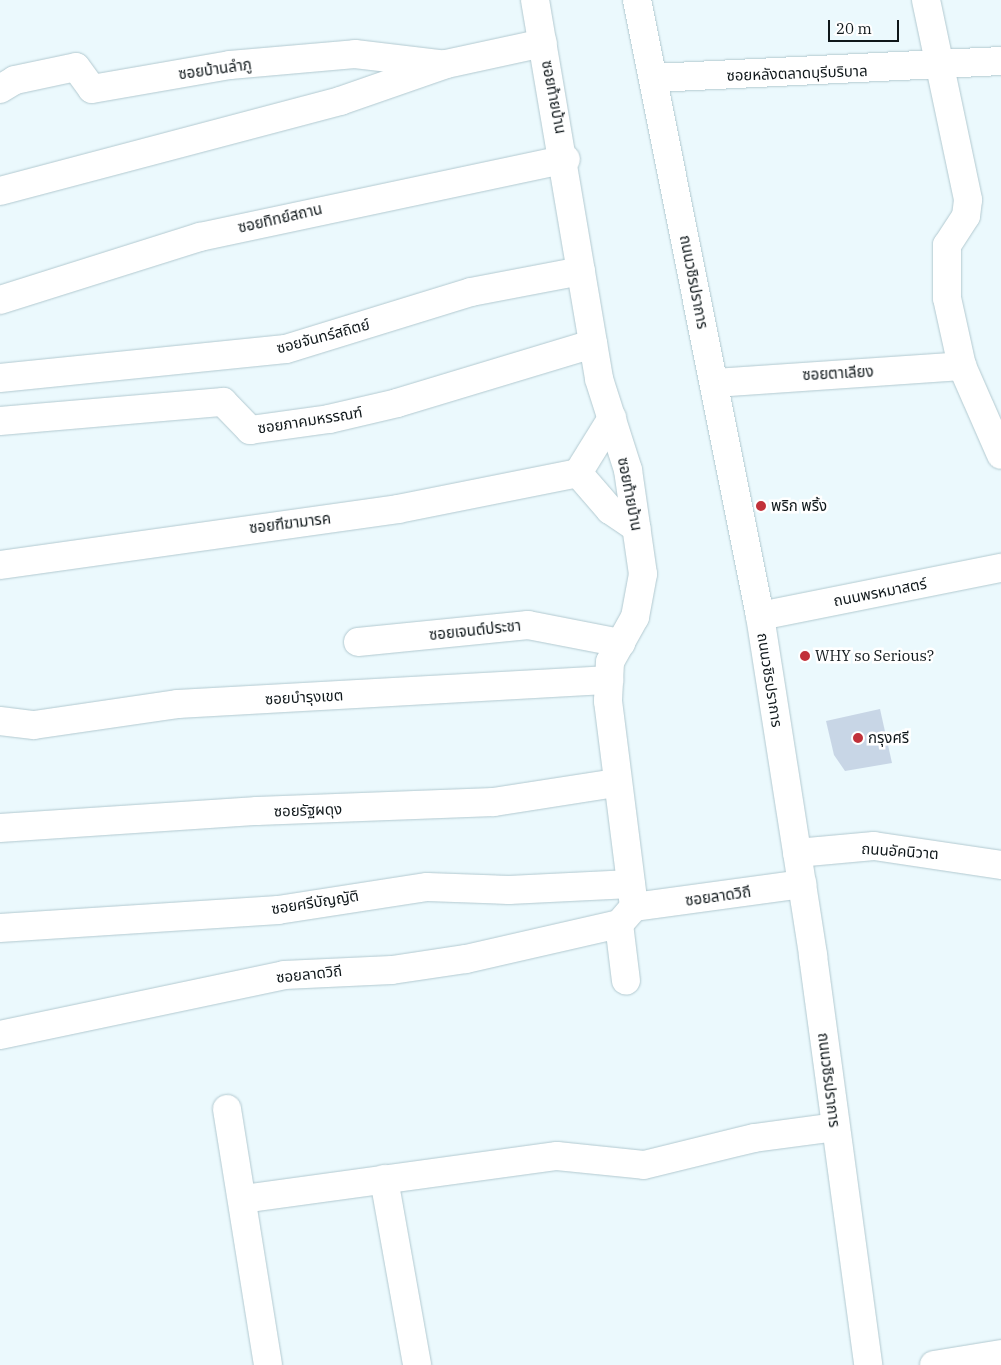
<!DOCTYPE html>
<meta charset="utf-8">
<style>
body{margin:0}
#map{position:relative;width:1001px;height:1365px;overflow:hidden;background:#ebf9fd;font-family:"IBM Plex Serif","Noto Sans Thai",serif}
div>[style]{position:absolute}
.building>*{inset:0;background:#c8d6e6}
.roads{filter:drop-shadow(0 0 1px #b2c9d0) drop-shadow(0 0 1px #b2c9d0)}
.minor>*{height:28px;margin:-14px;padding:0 14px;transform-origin:14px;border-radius:14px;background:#fff}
.dots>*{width:14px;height:14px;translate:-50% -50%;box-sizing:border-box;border:2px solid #fff;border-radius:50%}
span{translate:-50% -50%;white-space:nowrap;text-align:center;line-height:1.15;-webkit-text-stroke:5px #fff;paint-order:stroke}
.street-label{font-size:15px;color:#0f171a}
.poi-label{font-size:15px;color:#0f171a}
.left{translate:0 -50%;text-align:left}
.scale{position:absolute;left:828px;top:20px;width:71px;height:22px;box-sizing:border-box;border:2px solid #0f171a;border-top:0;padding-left:6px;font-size:15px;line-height:18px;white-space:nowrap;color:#0f171a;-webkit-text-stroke:4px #fff;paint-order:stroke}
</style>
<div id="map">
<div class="building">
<i style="clip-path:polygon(880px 709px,892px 763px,845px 771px,834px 755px,826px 721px)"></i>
</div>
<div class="roads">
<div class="minor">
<i style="left:535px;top:0;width:384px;rotate:80.4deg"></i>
<i style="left:599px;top:379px;width:96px;rotate:72.3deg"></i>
<i style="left:628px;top:470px;width:105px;rotate:81.8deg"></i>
<i style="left:643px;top:574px;width:44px;rotate:100.5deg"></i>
<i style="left:635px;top:617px;width:51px;rotate:119.1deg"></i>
<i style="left:610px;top:662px;width:39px;rotate:93deg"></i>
<i style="left:608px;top:701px;width:208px;rotate:82.8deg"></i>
<i style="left:634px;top:907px;width:23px;rotate:131deg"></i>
<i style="left:619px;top:924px;width:57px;rotate:83deg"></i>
<i style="left:637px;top:0;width:628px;rotate:78.71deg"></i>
<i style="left:760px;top:616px;width:344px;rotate:81.1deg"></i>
<i style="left:813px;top:956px;width:413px;rotate:82.3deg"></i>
<i style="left:926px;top:0;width:204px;rotate:78.1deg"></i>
<i style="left:968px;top:200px;width:16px;rotate:97deg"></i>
<i style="left:966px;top:216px;width:35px;rotate:123deg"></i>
<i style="left:947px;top:245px;width:53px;rotate:90deg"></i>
<i style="left:947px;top:298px;width:70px;rotate:77.6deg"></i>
<i style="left:962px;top:366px;width:97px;rotate:66.3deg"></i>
<i style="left:654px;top:78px;width:347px;rotate:-2.8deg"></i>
<i style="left:0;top:89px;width:17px;rotate:-31deg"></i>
<i style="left:15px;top:80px;width:62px;rotate:-12deg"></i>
<i style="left:76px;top:67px;width:27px;rotate:54deg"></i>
<i style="left:92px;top:89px;width:140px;rotate:-9.9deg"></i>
<i style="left:230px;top:65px;width:125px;rotate:-5deg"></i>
<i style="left:355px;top:54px;width:86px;rotate:6.7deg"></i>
<i style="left:0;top:191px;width:352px;rotate:-14.8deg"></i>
<i style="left:340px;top:101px;width:112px;rotate:-19.2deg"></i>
<i style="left:446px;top:64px;width:99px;rotate:-12.2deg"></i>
<i style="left:0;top:300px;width:210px;rotate:-17.5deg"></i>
<i style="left:200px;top:237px;width:374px;rotate:-12deg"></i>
<i style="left:0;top:378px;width:287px;rotate:-5.8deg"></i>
<i style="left:286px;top:349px;width:194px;rotate:-17.1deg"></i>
<i style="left:471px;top:292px;width:112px;rotate:-10.8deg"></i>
<i style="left:714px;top:383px;width:249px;rotate:-3.9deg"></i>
<i style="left:0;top:421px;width:224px;rotate:-4.9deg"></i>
<i style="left:223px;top:402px;width:39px;rotate:46deg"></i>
<i style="left:250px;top:430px;width:80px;rotate:-7.9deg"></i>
<i style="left:329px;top:419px;width:70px;rotate:-13.2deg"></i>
<i style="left:397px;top:403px;width:205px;rotate:-16.8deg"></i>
<i style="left:578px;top:473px;width:65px;rotate:-58.3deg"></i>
<i style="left:0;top:565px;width:402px;rotate:-8deg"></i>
<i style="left:398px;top:509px;width:184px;rotate:-11.3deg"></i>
<i style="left:578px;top:473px;width:49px;rotate:49.1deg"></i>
<i style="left:610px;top:510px;width:32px;rotate:34deg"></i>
<i style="left:760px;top:616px;width:246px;rotate:-11.3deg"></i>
<i style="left:358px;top:642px;width:171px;rotate:-5.7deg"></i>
<i style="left:528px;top:625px;width:95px;rotate:11deg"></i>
<i style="left:0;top:721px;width:34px;rotate:7deg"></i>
<i style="left:34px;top:725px;width:146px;rotate:-8.3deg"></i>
<i style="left:178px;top:704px;width:432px;rotate:-3.2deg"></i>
<i style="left:0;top:828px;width:258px;rotate:-3.8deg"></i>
<i style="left:257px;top:811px;width:237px;rotate:-2.2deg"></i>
<i style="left:494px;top:802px;width:122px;rotate:-8.9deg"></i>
<i style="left:797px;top:853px;width:77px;rotate:-5.2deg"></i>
<i style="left:874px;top:846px;width:128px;rotate:8.5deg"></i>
<i style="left:634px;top:907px;width:170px;rotate:-7.8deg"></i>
<i style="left:0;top:928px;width:279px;rotate:-3.7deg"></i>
<i style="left:278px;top:910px;width:151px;rotate:-8.8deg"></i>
<i style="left:427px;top:887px;width:82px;rotate:2.1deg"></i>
<i style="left:509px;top:890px;width:122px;rotate:-2.8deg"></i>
<i style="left:0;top:1035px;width:290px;rotate:-11.9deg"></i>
<i style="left:284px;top:975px;width:108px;rotate:-2.7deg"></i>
<i style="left:392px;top:970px;width:75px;rotate:-8.5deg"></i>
<i style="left:466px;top:959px;width:157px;rotate:-12.9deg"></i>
<i style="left:227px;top:1109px;width:259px;rotate:80.9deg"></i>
<i style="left:384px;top:1179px;width:189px;rotate:79.9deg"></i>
<i style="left:243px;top:1199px;width:317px;rotate:-7.8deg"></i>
<i style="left:557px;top:1156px;width:87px;rotate:5.9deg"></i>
<i style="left:644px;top:1165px;width:113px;rotate:-13.8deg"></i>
<i style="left:754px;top:1138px;width:82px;rotate:-7.7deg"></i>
<i style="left:934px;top:1365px;width:68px;rotate:-9.3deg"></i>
</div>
</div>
<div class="dots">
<i style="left:761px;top:506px;background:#c1313a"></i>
<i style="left:805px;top:656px;background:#c1313a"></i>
<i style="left:858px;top:738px;background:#c1313a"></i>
</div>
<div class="street-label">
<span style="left:215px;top:69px;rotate:-8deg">ซอยบ้านลำภู</span>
<span style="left:797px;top:73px;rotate:-2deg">ซอยหลังตลาดบุรีบริบาล</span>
<span style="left:554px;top:97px;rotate:79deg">ซอยท้ายบ้าน</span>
<span style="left:280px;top:218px;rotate:-13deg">ซอยทิทย์สถาน</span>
<span style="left:694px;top:282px;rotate:79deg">ถนนวชิรปราการ</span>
<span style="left:323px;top:336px;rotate:-15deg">ซอยจันทร์สถิตย์</span>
<span style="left:838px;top:373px;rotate:-3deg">ซอยตาเลียง</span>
<span style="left:310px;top:420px;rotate:-9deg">ซอยภาคมหรรณฑ์</span>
<span style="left:630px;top:494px;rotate:79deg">ซอยท้ายบ้าน</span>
<span style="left:290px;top:523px;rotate:-7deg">ซอยฑีฆามารค</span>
<span style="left:880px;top:592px;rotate:-11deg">ถนนพรหมาสตร์</span>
<span style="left:475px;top:630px;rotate:-6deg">ซอยเจนต์ประชา</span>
<span style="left:770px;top:680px;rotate:81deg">ถนนวชิรปราการ</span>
<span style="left:304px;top:697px;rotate:-3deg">ซอยบำรุงเขต</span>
<span style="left:308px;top:810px;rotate:-2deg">ซอยรัฐผดุง</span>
<span style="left:900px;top:851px;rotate:4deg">ถนนอัคนิวาต</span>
<span style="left:718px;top:896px;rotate:-8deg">ซอยลาดวิถี</span>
<span style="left:315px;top:902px;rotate:-9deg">ซอยศรีบัญญัติ</span>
<span style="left:309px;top:974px;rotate:-6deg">ซอยลาดวิถี</span>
<span style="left:829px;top:1080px;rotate:83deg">ถนนวชิรปราการ</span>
</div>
<div class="poi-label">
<span class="left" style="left:771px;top:506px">พริก พริ้ง</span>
<span class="left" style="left:815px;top:656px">WHY so Serious?</span>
<span class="left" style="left:868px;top:738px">กรุงศรี</span>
</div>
<div class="scale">20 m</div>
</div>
